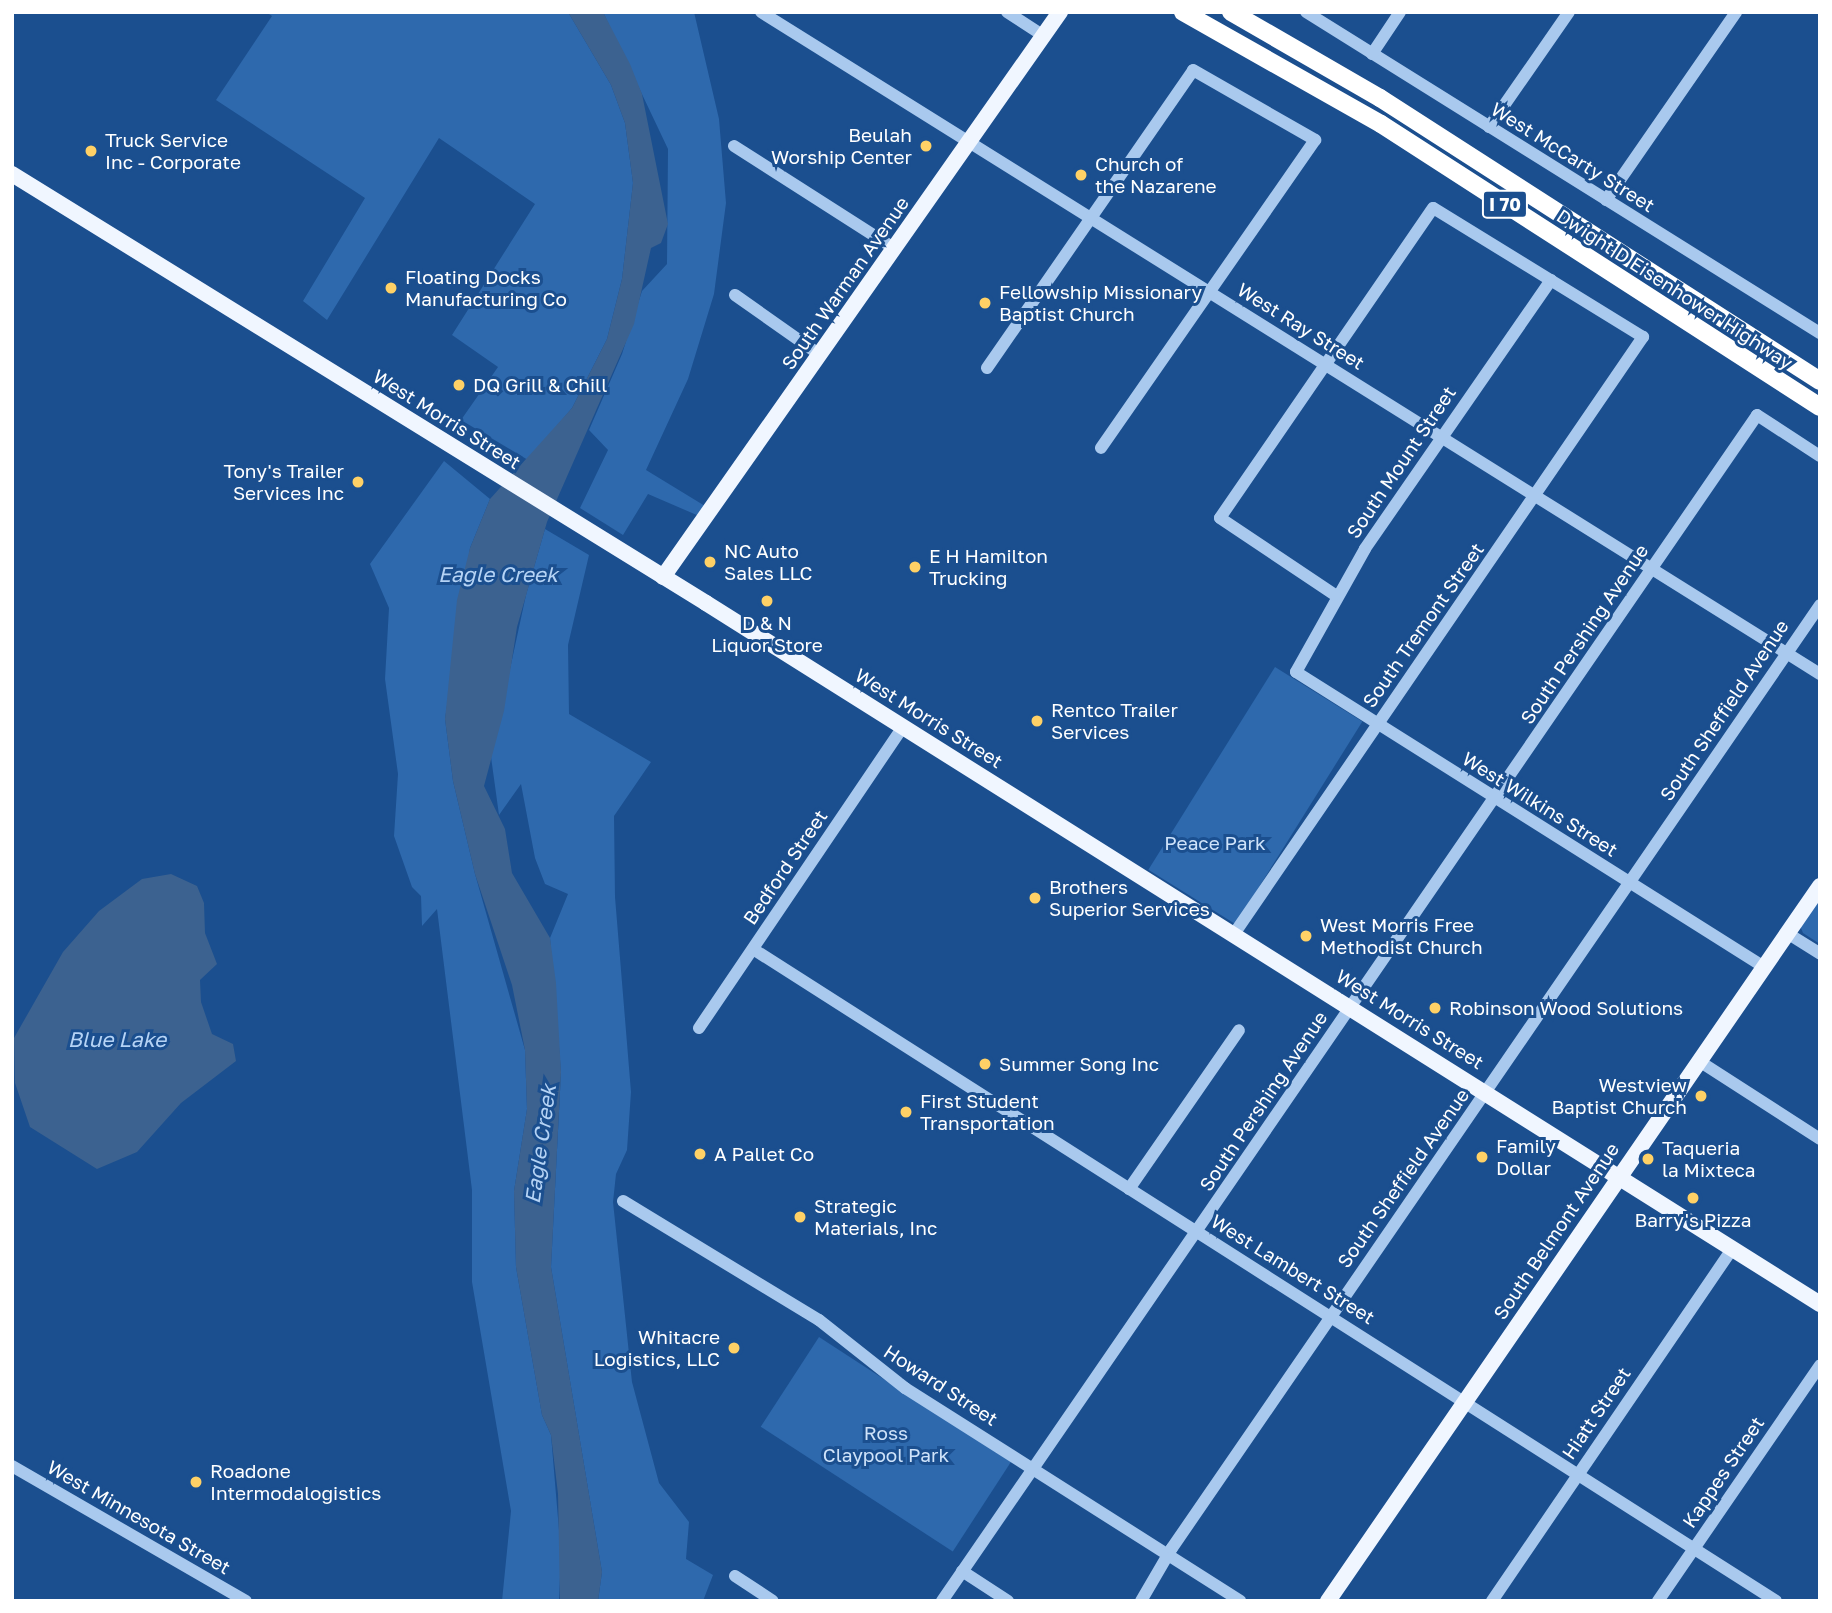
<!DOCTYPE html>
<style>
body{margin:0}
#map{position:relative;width:1832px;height:1613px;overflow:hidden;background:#1b4f8f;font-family:"Golos Text",sans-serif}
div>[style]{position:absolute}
.green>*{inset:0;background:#2e69ad;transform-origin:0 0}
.water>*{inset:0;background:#3c6290}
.minor>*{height:12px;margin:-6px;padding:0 6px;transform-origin:6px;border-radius:6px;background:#a9c9ee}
.major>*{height:16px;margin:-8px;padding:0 8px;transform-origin:8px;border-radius:8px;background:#f0f6ff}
.highway>*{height:18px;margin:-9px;padding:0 9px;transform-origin:9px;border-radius:9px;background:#fff}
.dots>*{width:19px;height:19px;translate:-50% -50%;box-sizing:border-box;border:4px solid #1b4f8f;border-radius:50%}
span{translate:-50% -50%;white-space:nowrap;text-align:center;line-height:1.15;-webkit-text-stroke:6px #1b4f8f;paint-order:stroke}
.shield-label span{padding:2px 5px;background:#1b4f8f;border:2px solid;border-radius:5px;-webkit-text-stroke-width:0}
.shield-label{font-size:18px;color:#fff;font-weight:700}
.poi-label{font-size:19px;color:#fff}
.right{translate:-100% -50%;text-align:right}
.left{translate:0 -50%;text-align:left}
.street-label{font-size:19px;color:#fff}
.park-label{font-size:19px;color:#cfe3fa}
.water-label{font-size:21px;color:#b5d3f5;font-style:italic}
.frame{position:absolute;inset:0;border:14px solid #fff;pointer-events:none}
</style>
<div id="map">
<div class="green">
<i style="clip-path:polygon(266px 12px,568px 12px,611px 85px,625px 123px,633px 183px,622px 279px,607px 339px,572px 408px,528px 460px,461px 420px,498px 367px,452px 335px,535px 204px,439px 138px,327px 320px,303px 301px,365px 198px,216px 100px,272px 16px)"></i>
<i style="clip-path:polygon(603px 12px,694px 12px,719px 119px,726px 203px,714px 294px,688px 379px,646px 470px,705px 506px,699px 516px,648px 494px,623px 535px,580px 508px,608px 450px,589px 430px,622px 354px,642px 291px,667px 264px,668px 149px)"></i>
<i style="clip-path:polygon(444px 461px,490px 499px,470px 548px,445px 719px,453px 781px,475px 874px,525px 1050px,527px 1109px,514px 1191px,516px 1267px,542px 1415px,551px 1435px,561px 1554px,559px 1601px,502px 1601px,511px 1511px,472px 1282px,472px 1190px,437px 909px,422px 926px,421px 896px,412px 887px,394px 836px,398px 774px,385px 679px,389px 608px,370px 564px)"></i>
<i style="clip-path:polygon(545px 529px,589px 555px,568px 645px,569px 714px,651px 762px,614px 816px,615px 897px,631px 1092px,627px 1150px,616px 1174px,613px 1202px,632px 1382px,659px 1483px,689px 1522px,686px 1559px,713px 1575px,703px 1601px,598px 1601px,602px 1572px,551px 1267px,561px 1072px,550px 938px,568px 894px,545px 884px,535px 858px,521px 784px,499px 815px,491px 757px,526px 595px)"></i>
<i style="left:1275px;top:667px;width:103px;height:239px;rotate:32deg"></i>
<i style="clip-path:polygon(1820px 894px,1820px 944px,1803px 933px,1799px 923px)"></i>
<i style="left:819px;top:1337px;width:229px;height:107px;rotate:33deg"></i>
</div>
<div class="water">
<i style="clip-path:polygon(568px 12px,603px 12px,630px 64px,642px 94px,668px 224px,661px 243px,651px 248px,634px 324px,547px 522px,517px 627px,504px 711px,484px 786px,505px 829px,512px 873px,550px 938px,556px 983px,561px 1072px,551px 1267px,602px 1572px,598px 1601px,560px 1601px,558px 1494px,551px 1435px,542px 1415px,516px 1267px,514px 1191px,527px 1109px,525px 1050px,512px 985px,475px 874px,453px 781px,445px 719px,457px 600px,470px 548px,490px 499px,572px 408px,607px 339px,622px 279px,633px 183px,625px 123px,611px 85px)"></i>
<i style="clip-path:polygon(171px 874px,197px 886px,204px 903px,205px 933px,217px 964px,200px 980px,201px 1002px,212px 1034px,233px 1044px,236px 1061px,181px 1103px,137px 1152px,97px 1169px,30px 1127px,15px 1083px,14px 1038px,63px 952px,99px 911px,142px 879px)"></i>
</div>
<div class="minor">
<i style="left:761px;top:12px;width:1249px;rotate:32.01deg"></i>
<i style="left:1007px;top:12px;width:44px;rotate:33deg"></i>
<i style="left:1306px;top:12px;width:606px;rotate:31.99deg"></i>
<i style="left:1372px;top:54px;width:50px;rotate:-56.3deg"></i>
<i style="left:1489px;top:127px;width:140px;rotate:-55.2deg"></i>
<i style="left:734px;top:146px;width:191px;rotate:32.6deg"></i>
<i style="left:1606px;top:200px;width:229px;rotate:-55.3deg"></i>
<i style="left:1551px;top:280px;width:327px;rotate:124.7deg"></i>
<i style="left:1365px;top:549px;width:141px;rotate:119.3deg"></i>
<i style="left:1296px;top:672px;width:553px;rotate:32.22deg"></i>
<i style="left:735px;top:295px;width:104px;rotate:35.2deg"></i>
<i style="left:987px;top:368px;width:362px;rotate:-55.3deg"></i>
<i style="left:1193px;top:70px;width:141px;rotate:29.8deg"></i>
<i style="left:1315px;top:140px;width:375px;rotate:124.8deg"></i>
<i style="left:1787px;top:933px;width:39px;rotate:32deg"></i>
<i style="left:1234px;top:934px;width:724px;rotate:-55.59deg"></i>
<i style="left:1643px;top:337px;width:246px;rotate:-148.4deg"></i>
<i style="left:1433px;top:208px;width:376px;rotate:124.5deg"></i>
<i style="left:1220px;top:518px;width:138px;rotate:33.8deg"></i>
<i style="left:753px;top:949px;width:1213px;rotate:32.51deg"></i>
<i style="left:699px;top:1028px;width:364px;rotate:-55.9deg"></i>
<i style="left:1699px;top:1061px;width:144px;rotate:32.8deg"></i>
<i style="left:1129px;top:1189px;width:193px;rotate:-55.3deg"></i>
<i style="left:623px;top:1201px;width:229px;rotate:31.3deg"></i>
<i style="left:819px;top:1320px;width:110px;rotate:38.3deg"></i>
<i style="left:905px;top:1388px;width:397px;rotate:32.4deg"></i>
<i style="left:12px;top:1466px;width:270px;rotate:30deg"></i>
<i style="left:962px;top:1571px;width:55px;rotate:33.1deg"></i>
<i style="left:735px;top:1576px;width:45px;rotate:33.3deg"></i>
<i style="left:942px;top:1601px;width:1439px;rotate:-55.5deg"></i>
<i style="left:1757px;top:415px;width:75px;rotate:33.1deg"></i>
<i style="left:1141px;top:1601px;width:61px;rotate:-59.7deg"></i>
<i style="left:1172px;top:1548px;width:1144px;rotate:-55.5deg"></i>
<i style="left:1492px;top:1601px;width:427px;rotate:-55.7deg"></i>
<i style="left:1658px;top:1601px;width:286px;rotate:-55.5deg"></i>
</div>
<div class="major">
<i style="left:12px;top:174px;width:816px;rotate:31.72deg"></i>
<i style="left:706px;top:603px;width:1316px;rotate:32.18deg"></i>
<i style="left:663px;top:577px;width:691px;rotate:-54.91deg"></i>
<i style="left:1328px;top:1601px;width:868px;rotate:-55.47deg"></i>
</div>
<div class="highway">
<i style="left:1183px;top:12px;width:227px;rotate:29.5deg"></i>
<i style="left:1381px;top:124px;width:522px;rotate:32.81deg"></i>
<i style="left:1231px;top:12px;width:172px;rotate:30deg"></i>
<i style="left:1380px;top:98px;width:523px;rotate:32.75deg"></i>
</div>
<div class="dots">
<i style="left:926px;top:146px;background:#ffd166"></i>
<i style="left:91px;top:151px;background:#ffd166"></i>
<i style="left:1081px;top:175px;background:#ffd166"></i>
<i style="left:391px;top:288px;background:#ffd166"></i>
<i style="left:985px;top:303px;background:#ffd166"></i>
<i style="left:459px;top:385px;background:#ffd166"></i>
<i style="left:358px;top:482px;background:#ffd166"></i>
<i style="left:710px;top:562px;background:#ffd166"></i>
<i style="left:915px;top:567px;background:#ffd166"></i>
<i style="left:767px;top:601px;background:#ffd166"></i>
<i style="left:1037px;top:721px;background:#ffd166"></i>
<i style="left:1035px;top:898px;background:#ffd166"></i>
<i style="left:1306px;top:936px;background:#ffd166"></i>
<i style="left:1435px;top:1008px;background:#ffd166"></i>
<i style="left:985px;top:1064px;background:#ffd166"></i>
<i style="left:1701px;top:1096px;background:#ffd166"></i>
<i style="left:906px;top:1112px;background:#ffd166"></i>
<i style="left:700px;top:1154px;background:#ffd166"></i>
<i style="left:1482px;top:1157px;background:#ffd166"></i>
<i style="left:1648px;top:1159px;background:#ffd166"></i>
<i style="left:1693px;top:1198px;background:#ffd166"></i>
<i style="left:800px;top:1217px;background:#ffd166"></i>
<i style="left:734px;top:1348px;background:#ffd166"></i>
<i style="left:196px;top:1482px;background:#ffd166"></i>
</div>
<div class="shield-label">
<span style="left:1505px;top:204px">I 70</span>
</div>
<div class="poi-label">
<span class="right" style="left:912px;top:146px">Beulah<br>Worship Center</span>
<span class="left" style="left:105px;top:151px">Truck Service<br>Inc - Corporate</span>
<span class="left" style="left:1095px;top:175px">Church of<br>the Nazarene</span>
<span class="left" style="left:405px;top:288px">Floating Docks<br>Manufacturing Co</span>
<span class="left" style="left:999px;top:303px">Fellowship Missionary<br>Baptist Church</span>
<span class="left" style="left:473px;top:385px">DQ Grill &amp; Chill</span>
<span class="right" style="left:344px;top:482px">Tony's Trailer<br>Services Inc</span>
<span class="left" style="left:724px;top:562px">NC Auto<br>Sales LLC</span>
<span class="left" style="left:929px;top:567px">E H Hamilton<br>Trucking</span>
<span style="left:767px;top:634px">D &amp; N<br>Liquor Store</span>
<span class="left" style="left:1051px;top:721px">Rentco Trailer<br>Services</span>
<span class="left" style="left:1049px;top:898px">Brothers<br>Superior Services</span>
<span class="left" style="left:1320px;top:936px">West Morris Free<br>Methodist Church</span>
<span class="left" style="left:1449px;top:1008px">Robinson Wood Solutions</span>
<span class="left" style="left:999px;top:1064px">Summer Song Inc</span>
<span class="right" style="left:1687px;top:1096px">Westview<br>Baptist Church</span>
<span class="left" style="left:920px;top:1112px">First Student<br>Transportation</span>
<span class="left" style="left:1496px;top:1157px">Family<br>Dollar</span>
<span class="left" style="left:1662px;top:1159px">Taqueria<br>la Mixteca</span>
<span class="left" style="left:714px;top:1154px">A Pallet Co</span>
<span class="left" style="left:814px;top:1217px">Strategic<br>Materials, Inc</span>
<span style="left:1693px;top:1220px">Barry's Pizza</span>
<span class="right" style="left:720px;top:1348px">Whitacre<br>Logistics, LLC</span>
<span class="left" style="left:210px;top:1482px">Roadone<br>Intermodalogistics</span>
</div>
<div class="street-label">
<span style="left:1573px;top:157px;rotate:32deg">West McCarty Street</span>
<span style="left:845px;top:283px;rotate:-55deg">South Warman Avenue</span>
<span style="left:1675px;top:289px;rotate:33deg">Dwight D Eisenhower Highway</span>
<span style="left:1301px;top:326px;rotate:32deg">West Ray Street</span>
<span style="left:447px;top:419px;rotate:32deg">West Morris Street</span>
<span style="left:1401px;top:462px;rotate:-56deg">South Mount Street</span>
<span style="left:1423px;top:625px;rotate:-55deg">South Tremont Street</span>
<span style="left:1584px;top:634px;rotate:-56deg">South Pershing Avenue</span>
<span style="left:1724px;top:710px;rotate:-56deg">South Sheffield Avenue</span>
<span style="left:929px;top:718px;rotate:32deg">West Morris Street</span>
<span style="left:1540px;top:804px;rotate:32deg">West Wilkins Street</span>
<span style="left:785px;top:867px;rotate:-56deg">Bedford Street</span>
<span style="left:1410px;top:1019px;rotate:32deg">West Morris Street</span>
<span style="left:1263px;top:1101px;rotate:-56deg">South Pershing Avenue</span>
<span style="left:1403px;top:1178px;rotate:-55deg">South Sheffield Avenue</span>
<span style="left:1556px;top:1231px;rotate:-56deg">South Belmont Avenue</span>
<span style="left:1293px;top:1269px;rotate:32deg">West Lambert Street</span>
<span style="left:941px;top:1385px;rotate:33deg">Howard Street</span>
<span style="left:1596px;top:1413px;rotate:-56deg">Hiatt Street</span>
<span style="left:1723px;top:1472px;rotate:-56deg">Kappes Street</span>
<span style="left:139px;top:1517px;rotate:30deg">West Minnesota Street</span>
</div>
<div class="park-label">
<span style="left:1215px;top:843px">Peace Park</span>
<span style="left:886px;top:1444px">Ross<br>Claypool Park</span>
</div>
<div class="water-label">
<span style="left:498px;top:574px">Eagle Creek</span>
<span style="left:117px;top:1039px">Blue Lake</span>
<span style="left:540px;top:1144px;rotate:-82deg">Eagle Creek</span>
</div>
<div class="frame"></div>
</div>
